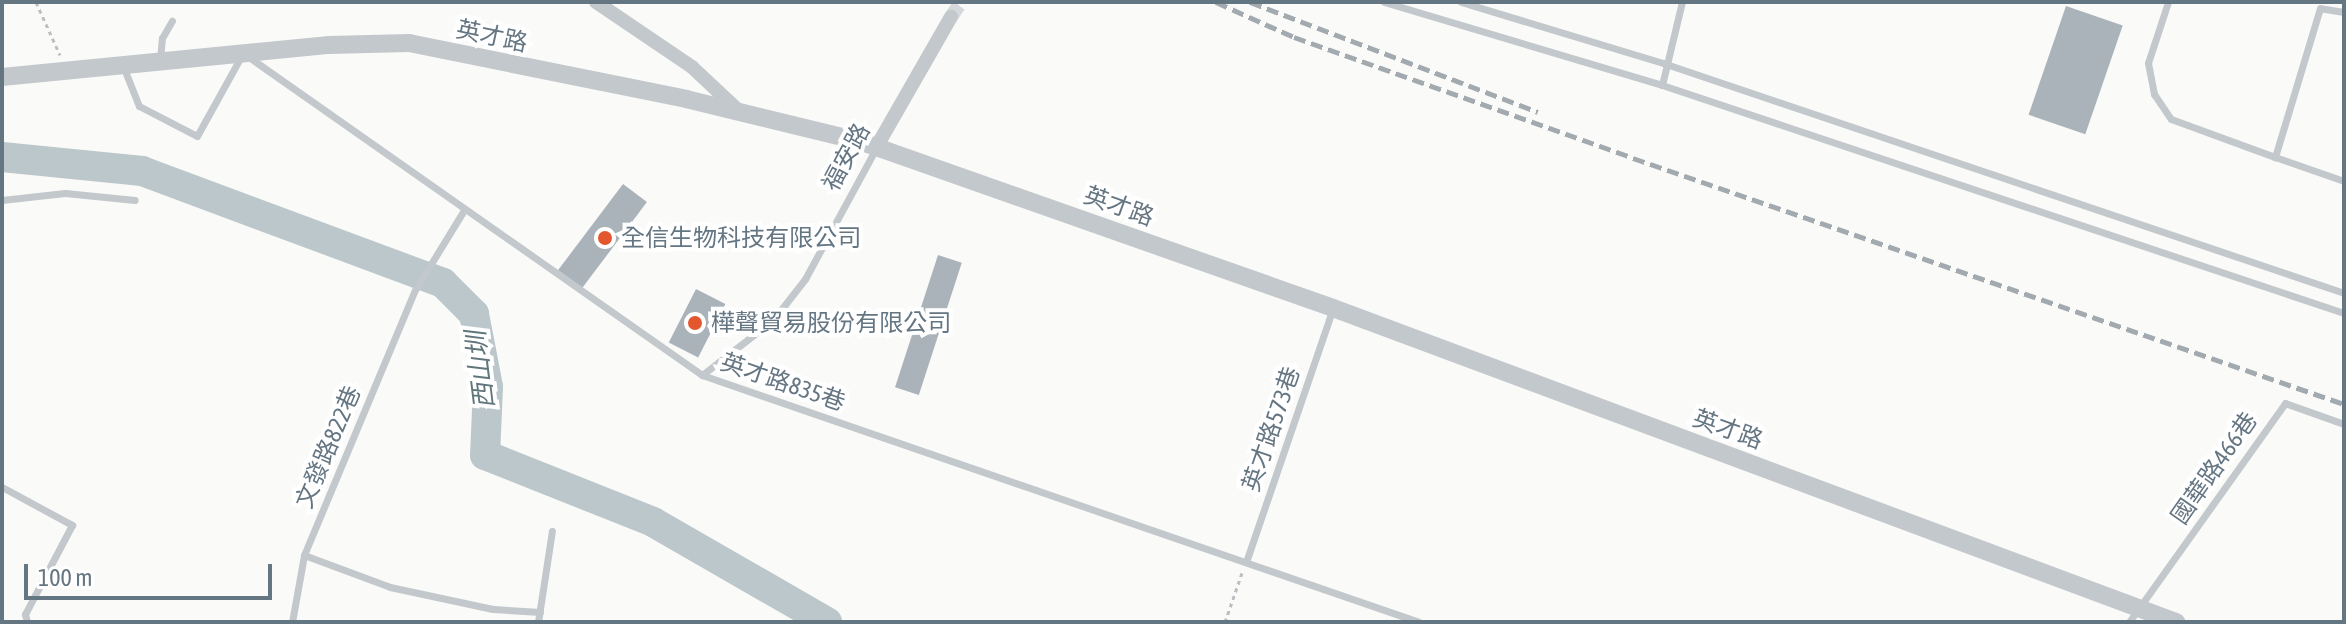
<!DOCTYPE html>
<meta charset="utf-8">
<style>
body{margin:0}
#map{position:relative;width:2346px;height:624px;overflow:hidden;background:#fafaf8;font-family:"Asap Condensed","Noto Sans TC",sans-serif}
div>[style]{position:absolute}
.river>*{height:30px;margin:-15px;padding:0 15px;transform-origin:15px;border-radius:15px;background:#bbc7cb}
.building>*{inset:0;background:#aab3b9;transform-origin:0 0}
.minor-tunnel>*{height:14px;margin-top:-7px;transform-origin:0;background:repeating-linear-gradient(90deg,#d5d9db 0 14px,transparent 0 21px)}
.path>*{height:3px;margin-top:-1.5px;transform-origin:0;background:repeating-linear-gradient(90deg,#bbbfc2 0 4px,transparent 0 8px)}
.service>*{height:7px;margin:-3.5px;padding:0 3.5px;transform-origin:3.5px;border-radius:3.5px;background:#c3c8cc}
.minor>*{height:14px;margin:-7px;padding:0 7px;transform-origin:7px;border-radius:7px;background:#c3c8cc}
.tertiary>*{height:18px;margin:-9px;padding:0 9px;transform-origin:9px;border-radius:9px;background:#c3c8cc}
.rail>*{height:5px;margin-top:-2.5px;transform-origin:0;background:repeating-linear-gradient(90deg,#a2aab0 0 12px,transparent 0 18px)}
.dots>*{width:22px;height:22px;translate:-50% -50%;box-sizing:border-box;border:4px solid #fff;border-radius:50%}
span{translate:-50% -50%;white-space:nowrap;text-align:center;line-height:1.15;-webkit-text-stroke:8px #fff;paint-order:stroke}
.street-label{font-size:24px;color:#657683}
.poi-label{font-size:24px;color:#657683}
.left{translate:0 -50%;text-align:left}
.water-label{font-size:26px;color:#60757c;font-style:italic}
.frame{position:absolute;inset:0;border:4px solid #657683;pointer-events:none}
.scale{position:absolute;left:24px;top:564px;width:248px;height:36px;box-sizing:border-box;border:4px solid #657683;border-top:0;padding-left:10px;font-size:24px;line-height:28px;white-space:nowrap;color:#657683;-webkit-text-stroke:6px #fff;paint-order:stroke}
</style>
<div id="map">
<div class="river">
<i style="left:2px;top:157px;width:141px;rotate:5.7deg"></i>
<i style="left:142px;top:171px;width:321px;rotate:20.4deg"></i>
<i style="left:443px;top:283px;width:44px;rotate:45deg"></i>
<i style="left:474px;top:314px;width:74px;rotate:79.1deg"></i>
<i style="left:488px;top:387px;width:68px;rotate:92.5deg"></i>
<i style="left:485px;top:455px;width:181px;rotate:21.7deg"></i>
<i style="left:653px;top:522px;width:201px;rotate:29.9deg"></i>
</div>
<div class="building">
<i style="left:2066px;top:6px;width:60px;height:115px;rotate:19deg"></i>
<i style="left:623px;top:184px;width:30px;height:108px;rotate:37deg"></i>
<i style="left:938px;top:255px;width:25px;height:139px;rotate:18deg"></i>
<i style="left:696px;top:289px;width:33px;height:60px;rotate:27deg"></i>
</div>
<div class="minor-tunnel">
<i style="left:951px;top:17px;width:18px;rotate:-56deg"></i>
</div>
<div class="path">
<i style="left:36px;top:2px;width:58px;rotate:65.6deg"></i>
<i style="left:1225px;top:622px;width:52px;rotate:-70.9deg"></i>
</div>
<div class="service">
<i style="left:1384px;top:2px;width:290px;rotate:16.6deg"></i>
<i style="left:1662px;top:85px;width:719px;rotate:18.49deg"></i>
<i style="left:1461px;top:2px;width:211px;rotate:16.8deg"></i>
<i style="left:1663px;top:63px;width:719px;rotate:18.66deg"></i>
<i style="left:2168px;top:2px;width:64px;rotate:108.2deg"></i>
<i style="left:2148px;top:63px;width:32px;rotate:79deg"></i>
<i style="left:2154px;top:94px;width:30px;rotate:56deg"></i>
<i style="left:2171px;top:119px;width:111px;rotate:20.1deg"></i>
<i style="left:2344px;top:12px;width:24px;rotate:-171deg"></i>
<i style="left:2320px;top:8px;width:156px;rotate:106.8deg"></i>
<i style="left:2275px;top:157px;width:73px;rotate:19.2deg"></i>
<i style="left:160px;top:60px;width:22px;rotate:-85deg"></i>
<i style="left:162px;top:38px;width:20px;rotate:-60deg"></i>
<i style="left:123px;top:66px;width:43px;rotate:68.2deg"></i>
<i style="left:139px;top:106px;width:65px;rotate:27.3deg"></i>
<i style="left:197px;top:136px;width:95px;rotate:-61deg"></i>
<i style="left:243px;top:53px;width:561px;rotate:35.05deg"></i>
<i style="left:702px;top:375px;width:758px;rotate:19.01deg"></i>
<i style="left:1662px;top:85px;width:85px;rotate:-76.5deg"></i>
<i style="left:2px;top:200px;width:63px;rotate:-6.3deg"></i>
<i style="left:65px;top:193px;width:70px;rotate:5.7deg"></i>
<i style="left:702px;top:375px;width:90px;rotate:-37.8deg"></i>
<i style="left:773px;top:320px;width:52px;rotate:-52deg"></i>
<i style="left:805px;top:279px;width:149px;rotate:-61.5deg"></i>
<i style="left:2px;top:487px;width:80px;rotate:28.5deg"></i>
<i style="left:72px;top:525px;width:101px;rotate:117.8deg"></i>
<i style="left:25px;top:614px;width:8px;rotate:76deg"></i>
<i style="left:304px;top:555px;width:92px;rotate:20.4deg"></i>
<i style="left:390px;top:587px;width:105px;rotate:12.1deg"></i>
<i style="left:493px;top:609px;width:47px;rotate:3.7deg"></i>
<i style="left:1246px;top:562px;width:265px;rotate:-71.1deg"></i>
<i style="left:292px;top:622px;width:68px;rotate:-79.8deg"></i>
<i style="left:304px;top:555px;width:287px;rotate:-67.3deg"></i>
<i style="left:415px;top:290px;width:94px;rotate:-58.5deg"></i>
<i style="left:538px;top:622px;width:92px;rotate:-81.3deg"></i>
<i style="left:2129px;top:622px;width:269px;rotate:-54.5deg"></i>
<i style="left:2285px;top:403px;width:63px;rotate:19.6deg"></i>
</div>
<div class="minor">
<i style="left:596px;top:2px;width:116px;rotate:34.1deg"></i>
<i style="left:692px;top:67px;width:67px;rotate:43.2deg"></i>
<i style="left:877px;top:146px;width:149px;rotate:-60.2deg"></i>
</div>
<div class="tertiary">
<i style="left:2px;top:77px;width:329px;rotate:-5.6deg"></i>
<i style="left:329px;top:45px;width:80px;rotate:-1.4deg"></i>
<i style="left:409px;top:43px;width:283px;rotate:11.4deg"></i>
<i style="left:686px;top:99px;width:181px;rotate:13.7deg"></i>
<i style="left:862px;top:142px;width:499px;rotate:19.4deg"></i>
<i style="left:1333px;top:308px;width:900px;rotate:20.43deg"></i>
</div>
<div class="rail">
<i style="left:1216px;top:2px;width:85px;rotate:24.2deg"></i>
<i style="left:1294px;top:37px;width:360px;rotate:19.6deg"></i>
<i style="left:1633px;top:158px;width:752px;rotate:19.09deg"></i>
<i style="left:1250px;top:2px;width:308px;rotate:20.9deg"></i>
</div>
<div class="dots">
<i style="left:605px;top:238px;background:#e4572e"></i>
<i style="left:695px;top:323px;background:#e4572e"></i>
</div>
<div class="street-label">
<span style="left:492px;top:36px;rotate:12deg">英才路</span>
<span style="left:846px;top:157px;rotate:-62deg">福安路</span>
<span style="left:1119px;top:206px;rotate:20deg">英才路</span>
<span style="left:783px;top:382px;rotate:19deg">英才路835巷</span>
<span style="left:1271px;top:429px;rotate:-71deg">英才路573巷</span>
<span style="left:1728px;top:429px;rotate:20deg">英才路</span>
<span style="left:328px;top:447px;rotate:-67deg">文發路822巷</span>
<span style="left:2214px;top:468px;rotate:-55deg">國華路466巷</span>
</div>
<div class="poi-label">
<span class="left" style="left:621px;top:238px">全信生物科技有限公司</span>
<span class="left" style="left:711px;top:323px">樺聲貿易股份有限公司</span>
</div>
<div class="water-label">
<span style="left:481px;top:370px;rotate:-97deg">西山圳</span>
</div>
<div class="frame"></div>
<div class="scale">100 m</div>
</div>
